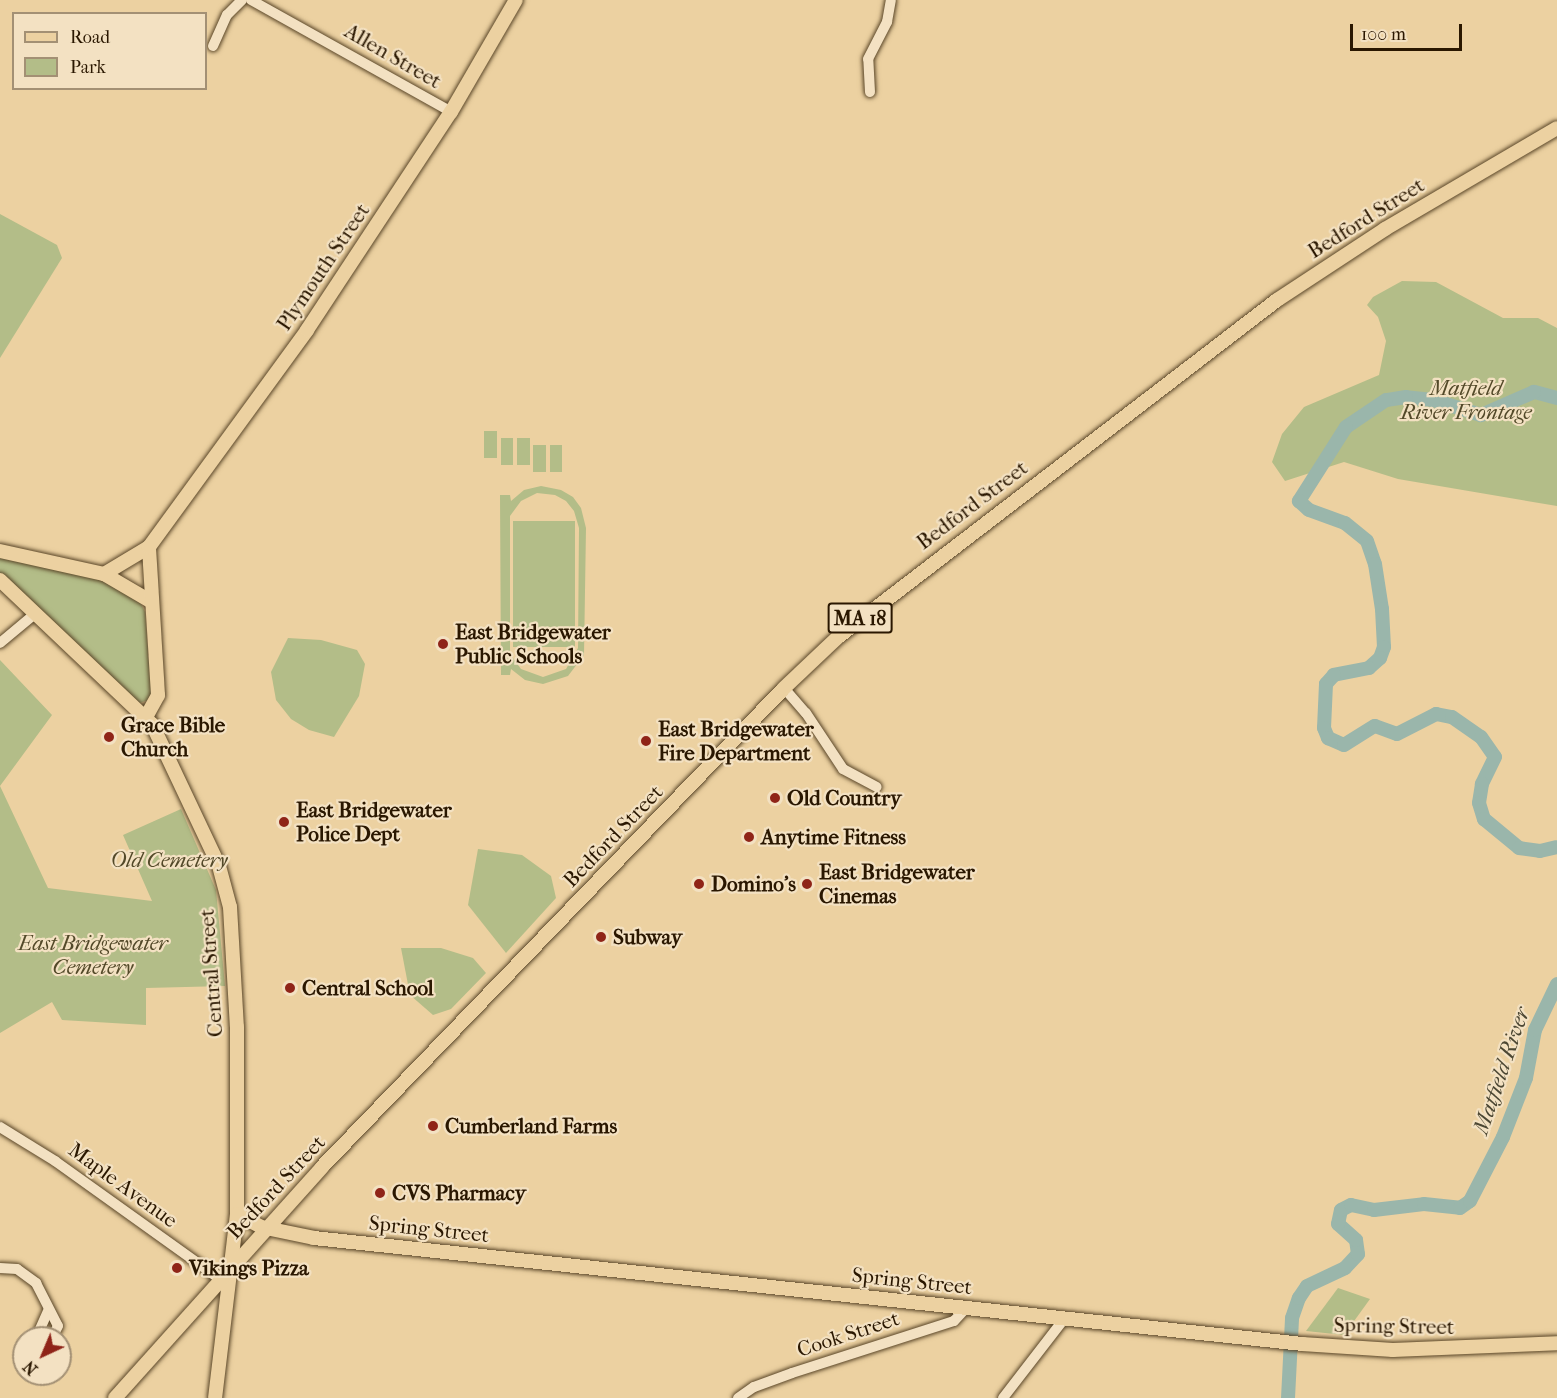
<!DOCTYPE html>
<style>
body{margin:0}
#map{position:relative;width:1557px;height:1398px;overflow:hidden;background:#ecd1a1;font-family:"IM FELL French Canon",serif}
div>[style]{position:absolute}
.green>*{inset:0;background:#b3bd88;transform-origin:0 0}
.river>*{height:14px;margin:-7px;padding:0 7px;transform-origin:7px;border-radius:7px;background:#9ab6ab}
.roads{filter:drop-shadow(0 0 2px #5a4628) drop-shadow(0 0 2px #5a4628)}
.minor>*{height:10px;margin:-5px;padding:0 5px;transform-origin:5px;border-radius:5px;background:#f3e1c2}
.major>*{height:14px;margin:-7px;padding:0 7px;transform-origin:7px;border-radius:7px;background:#ecd1a1}
.dots>*{width:16px;height:16px;translate:-50% -50%;box-sizing:border-box;border:3px solid #f3e1c2;border-radius:50%}
span{translate:-50% -50%;white-space:nowrap;text-align:center;line-height:1.15;-webkit-text-stroke:4.5px #f3e1c2;paint-order:stroke}
.shield-label span{padding:2px 4px;background:#f3e1c2;border:2px solid;border-radius:4px;-webkit-text-stroke-width:0}
.shield-label{font-size:20px;color:#2a1700;font-weight:700}
.street-label{font-size:21px;color:#2a1700}
.park-label{font-size:21px;color:#534929;font-style:italic}
.poi-label{font-size:21px;color:#2a1700;font-weight:700}
.left{translate:0 -50%;text-align:left}
.water-label{font-size:22px;color:#4c4733;font-style:italic}
.legend{position:absolute;left:12px;top:12px;width:195px;height:78px;box-sizing:border-box;background:#f3e1c2;border:2px solid #a39074;margin:0;padding:8px 10px;list-style:none;font-size:18px;color:#2a1700}
.legend li{display:flex;align-items:center;gap:12px;height:30px}
.legend b{width:30px;border:2px solid #a39074}
.north{position:absolute;left:12px;top:1326px;width:60px;height:60px;box-sizing:border-box;background:#f3e1c2;border:2px solid #a39074;border-radius:50%;rotate:224deg;font-size:16px;font-weight:700;line-height:24px;text-align:center;color:#2a1700}
.north::after{content:'';display:block;margin:auto;width:21px;height:27px;background:#8f2418;clip-path:polygon(50% 0,100% 100%,50% 72%,0 100%)}
.scale{position:absolute;left:1350px;top:24px;width:112px;height:27px;box-sizing:border-box;border:3px solid #2a1700;border-top:0;padding-left:8px;font-size:18px;line-height:21px;white-space:nowrap;color:#2a1700;-webkit-text-stroke:4px #f3e1c2;paint-order:stroke}
</style>
<div id="map">
<div class="green">
<i style="clip-path:polygon(0 214px,57px 245px,62px 258px,0 358px)"></i>
<i style="clip-path:polygon(1402px 281px,1436px 282px,1503px 318px,1538px 318px,1557px 328px,1557px 506px,1398px 479px,1344px 462px,1285px 481px,1272px 462px,1282px 434px,1304px 407px,1379px 375px,1386px 341px,1378px 317px,1367px 305px,1373px 297px)"></i>
<i style="left:484px;top:431px;width:13px;height:27px"></i>
<i style="left:501px;top:438px;width:12px;height:27px"></i>
<i style="left:517px;top:438px;width:13px;height:27px"></i>
<i style="left:533px;top:445px;width:13px;height:27px"></i>
<i style="left:550px;top:445px;width:12px;height:27px"></i>
<i style="clip-path:polygon(evenodd,541px 486px,561px 490px,573px 497px,581px 508px,586px 528px,584px 655px,568px 676px,543px 684px,525px 680px,511px 669px,510px 675px,501px 675px,500px 495px,510px 495px,511px 501px,524px 490px,541px 486px,537px 493px,555px 495px,566px 501px,574px 511px,579px 528px,578px 648px,566px 669px,543px 677px,521px 669px,510px 654px,510px 516px,521px 501px,537px 493px)"></i>
<i style="left:513px;top:521px;width:62px;height:126px"></i>
<i style="clip-path:polygon(0 555px,107px 580px,139px 600px,145px 612px,152px 699px,139px 703px,0 576px)"></i>
<i style="clip-path:polygon(288px 638px,321px 640px,357px 650px,365px 664px,359px 696px,334px 737px,309px 730px,291px 719px,276px 700px,271px 672px)"></i>
<i style="clip-path:polygon(0 660px,52px 715px,0 786px,48px 888px,152px 901px,123px 835px,181px 809px,216px 890px,225px 986px,146px 988px,146px 1025px,62px 1020px,52px 1002px,0 1033px)"></i>
<i style="clip-path:polygon(478px 849px,522px 855px,551px 876px,556px 898px,506px 953px,468px 905px)"></i>
<i style="clip-path:polygon(401px 948px,441px 948px,473px 958px,486px 973px,451px 1009px,433px 1015px,410px 995px)"></i>
<i style="clip-path:polygon(1338px 1288px,1370px 1299px,1344px 1335px,1306px 1331px)"></i>
</div>
<div class="river">
<i style="left:1557px;top:398px;width:24px;rotate:-165deg"></i>
<i style="left:1534px;top:392px;width:58px;rotate:156.5deg"></i>
<i style="left:1481px;top:415px;width:50px;rotate:-162.6deg"></i>
<i style="left:1433px;top:400px;width:27px;rotate:-174deg"></i>
<i style="left:1406px;top:397px;width:20px;rotate:171deg"></i>
<i style="left:1386px;top:400px;width:48px;rotate:146deg"></i>
<i style="left:1346px;top:427px;width:88px;rotate:122.4deg"></i>
<i style="left:1299px;top:501px;width:13px;rotate:42deg"></i>
<i style="left:1309px;top:510px;width:38px;rotate:20deg"></i>
<i style="left:1345px;top:523px;width:28px;rotate:39deg"></i>
<i style="left:1367px;top:541px;width:24px;rotate:71deg"></i>
<i style="left:1375px;top:564px;width:46px;rotate:81.2deg"></i>
<i style="left:1382px;top:609px;width:38px;rotate:87deg"></i>
<i style="left:1384px;top:647px;width:12px;rotate:110deg"></i>
<i style="left:1380px;top:658px;width:15px;rotate:138deg"></i>
<i style="left:1369px;top:668px;width:36px;rotate:169deg"></i>
<i style="left:1334px;top:675px;width:12px;rotate:132deg"></i>
<i style="left:1326px;top:684px;width:44px;rotate:92.6deg"></i>
<i style="left:1324px;top:728px;width:11px;rotate:68deg"></i>
<i style="left:1328px;top:738px;width:17px;rotate:24deg"></i>
<i style="left:1344px;top:745px;width:36px;rotate:-32deg"></i>
<i style="left:1375px;top:726px;width:23px;rotate:20deg"></i>
<i style="left:1397px;top:734px;width:44px;rotate:-27.1deg"></i>
<i style="left:1436px;top:714px;width:16px;rotate:11deg"></i>
<i style="left:1452px;top:717px;width:35px;rotate:35deg"></i>
<i style="left:1481px;top:737px;width:24px;rotate:55deg"></i>
<i style="left:1495px;top:757px;width:30px;rotate:116deg"></i>
<i style="left:1482px;top:784px;width:19px;rotate:99deg"></i>
<i style="left:1479px;top:803px;width:17px;rotate:73deg"></i>
<i style="left:1484px;top:819px;width:45px;rotate:39.6deg"></i>
<i style="left:1519px;top:848px;width:21px;rotate:8deg"></i>
<i style="left:1540px;top:851px;width:17px;rotate:-13deg"></i>
<i style="left:1288px;top:1398px;width:80px;rotate:-87.1deg"></i>
<i style="left:1292px;top:1318px;width:21px;rotate:-71deg"></i>
<i style="left:1299px;top:1298px;width:14px;rotate:-56deg"></i>
<i style="left:1307px;top:1286px;width:42px;rotate:-25.3deg"></i>
<i style="left:1345px;top:1268px;width:19px;rotate:-47deg"></i>
<i style="left:1358px;top:1254px;width:14px;rotate:-98deg"></i>
<i style="left:1356px;top:1240px;width:24px;rotate:-138deg"></i>
<i style="left:1338px;top:1224px;width:14px;rotate:-78deg"></i>
<i style="left:1341px;top:1210px;width:11px;rotate:-27deg"></i>
<i style="left:1351px;top:1205px;width:24px;rotate:12deg"></i>
<i style="left:1374px;top:1210px;width:50px;rotate:-6.8deg"></i>
<i style="left:1424px;top:1204px;width:36px;rotate:6deg"></i>
<i style="left:1460px;top:1208px;width:12px;rotate:-35deg"></i>
<i style="left:1470px;top:1201px;width:72px;rotate:-62.7deg"></i>
<i style="left:1503px;top:1137px;width:63px;rotate:-68.7deg"></i>
<i style="left:1526px;top:1078px;width:49px;rotate:-79.4deg"></i>
<i style="left:1535px;top:1030px;width:51px;rotate:-64.4deg"></i>
</div>
<div class="roads">
<div class="minor">
<i style="left:251px;top:0;width:229px;rotate:29.2deg"></i>
<i style="left:213px;top:46px;width:34px;rotate:-66deg"></i>
<i style="left:227px;top:15px;width:21px;rotate:-45deg"></i>
<i style="left:870px;top:92px;width:33px;rotate:-93deg"></i>
<i style="left:868px;top:59px;width:42px;rotate:-62.8deg"></i>
<i style="left:887px;top:22px;width:22px;rotate:-80deg"></i>
<i style="left:0;top:643px;width:47px;rotate:-39.8deg"></i>
<i style="left:784px;top:688px;width:33px;rotate:49deg"></i>
<i style="left:806px;top:713px;width:67px;rotate:56.5deg"></i>
<i style="left:843px;top:769px;width:38px;rotate:28deg"></i>
<i style="left:0;top:1127px;width:65px;rotate:31.7deg"></i>
<i style="left:55px;top:1161px;width:203px;rotate:35.6deg"></i>
<i style="left:0;top:1268px;width:17px;rotate:3deg"></i>
<i style="left:17px;top:1269px;width:24px;rotate:36deg"></i>
<i style="left:36px;top:1283px;width:48px;rotate:62.9deg"></i>
<i style="left:58px;top:1326px;width:13px;rotate:117deg"></i>
<i style="left:36px;top:1338px;width:30px;rotate:-66deg"></i>
<i style="left:738px;top:1398px;width:19px;rotate:-35deg"></i>
<i style="left:754px;top:1387px;width:40px;rotate:-20.2deg"></i>
<i style="left:792px;top:1373px;width:170px;rotate:-17.8deg"></i>
<i style="left:954px;top:1321px;width:19px;rotate:-47deg"></i>
<i style="left:1003px;top:1398px;width:100px;rotate:-52.3deg"></i>
</div>
<div class="major">
<i style="left:0;top:551px;width:107px;rotate:12.5deg"></i>
<i style="left:104px;top:574px;width:53px;rotate:30.4deg"></i>
<i style="left:104px;top:574px;width:52px;rotate:-31deg"></i>
<i style="left:0;top:580px;width:209px;rotate:43.5deg"></i>
<i style="left:152px;top:724px;width:157px;rotate:64.7deg"></i>
<i style="left:219px;top:866px;width:42px;rotate:75deg"></i>
<i style="left:230px;top:907px;width:120px;rotate:86.7deg"></i>
<i style="left:237px;top:1027px;width:187px;rotate:90deg"></i>
<i style="left:237px;top:1214px;width:185px;rotate:96.8deg"></i>
<i style="left:146px;top:717px;width:25px;rotate:-61deg"></i>
<i style="left:158px;top:695px;width:148px;rotate:-93.5deg"></i>
<i style="left:149px;top:547px;width:268px;rotate:-53.9deg"></i>
<i style="left:307px;top:330px;width:261px;rotate:-56.6deg"></i>
<i style="left:451px;top:112px;width:129px;rotate:-59.9deg"></i>
<i style="left:237px;top:1214px;width:27px;rotate:28deg"></i>
<i style="left:261px;top:1227px;width:54px;rotate:11.7deg"></i>
<i style="left:314px;top:1238px;width:994px;rotate:6.12deg"></i>
<i style="left:1302px;top:1344px;width:91px;rotate:3.8deg"></i>
<i style="left:1393px;top:1350px;width:164px;rotate:-2.4deg"></i>
<i style="left:115px;top:1398px;width:310px;rotate:-48.1deg"></i>
<i style="left:322px;top:1167px;width:665px;rotate:-46.03deg"></i>
<i style="left:784px;top:688px;width:74px;rotate:-43.4deg"></i>
<i style="left:838px;top:637px;width:553px;rotate:-37.51deg"></i>
<i style="left:1277px;top:300px;width:129px;rotate:-33.3deg"></i>
<i style="left:1385px;top:229px;width:199px;rotate:-30.4deg"></i>
</div>
</div>
<div class="dots">
<i style="left:443px;top:644px;background:#8f2418"></i>
<i style="left:109px;top:737px;background:#8f2418"></i>
<i style="left:646px;top:741px;background:#8f2418"></i>
<i style="left:775px;top:798px;background:#8f2418"></i>
<i style="left:284px;top:822px;background:#8f2418"></i>
<i style="left:749px;top:837px;background:#8f2418"></i>
<i style="left:699px;top:884px;background:#8f2418"></i>
<i style="left:807px;top:884px;background:#8f2418"></i>
<i style="left:601px;top:937px;background:#8f2418"></i>
<i style="left:290px;top:988px;background:#8f2418"></i>
<i style="left:433px;top:1126px;background:#8f2418"></i>
<i style="left:380px;top:1193px;background:#8f2418"></i>
<i style="left:177px;top:1268px;background:#8f2418"></i>
</div>
<div class="shield-label">
<span style="left:860px;top:618px">MA 18</span>
</div>
<div class="street-label">
<span style="left:393px;top:56px;rotate:30deg">Allen Street</span>
<span style="left:1366px;top:218px;rotate:-32deg">Bedford Street</span>
<span style="left:323px;top:267px;rotate:-56deg">Plymouth Street</span>
<span style="left:972px;top:505px;rotate:-37deg">Bedford Street</span>
<span style="left:613px;top:836px;rotate:-46deg">Bedford Street</span>
<span style="left:211px;top:973px;rotate:-94deg">Central Street</span>
<span style="left:123px;top:1185px;rotate:36deg">Maple Avenue</span>
<span style="left:276px;top:1187px;rotate:-47deg">Bedford Street</span>
<span style="left:429px;top:1229px;rotate:6deg">Spring Street</span>
<span style="left:912px;top:1281px;rotate:6deg">Spring Street</span>
<span style="left:1394px;top:1326px;rotate:1deg">Spring Street</span>
<span style="left:848px;top:1334px;rotate:-18deg">Cook Street</span>
</div>
<div class="park-label">
<span style="left:1466px;top:400px">Matfield<br>River Frontage</span>
<span style="left:169px;top:860px">Old Cemetery</span>
<span style="left:93px;top:955px">East Bridgewater<br>Cemetery</span>
</div>
<div class="poi-label">
<span class="left" style="left:455px;top:644px">East Bridgewater<br>Public Schools</span>
<span class="left" style="left:121px;top:737px">Grace Bible<br>Church</span>
<span class="left" style="left:658px;top:741px">East Bridgewater<br>Fire Department</span>
<span class="left" style="left:787px;top:798px">Old Country</span>
<span class="left" style="left:296px;top:822px">East Bridgewater<br>Police Dept</span>
<span class="left" style="left:761px;top:837px">Anytime Fitness</span>
<span class="left" style="left:819px;top:884px">East Bridgewater<br>Cinemas</span>
<span class="left" style="left:711px;top:884px">Domino's</span>
<span class="left" style="left:613px;top:937px">Subway</span>
<span class="left" style="left:302px;top:988px">Central School</span>
<span class="left" style="left:445px;top:1126px">Cumberland Farms</span>
<span class="left" style="left:392px;top:1193px">CVS Pharmacy</span>
<span class="left" style="left:189px;top:1268px">Vikings Pizza</span>
</div>
<div class="water-label">
<span style="left:1502px;top:1071px;rotate:-71deg">Matfield River</span>
</div>
<ul class="legend">
<li><b style="height:8px;background:#ecd1a1"></b>Road</li>
<li><b style="height:16px;background:#b3bd88"></b>Park</li>
</ul>
<div class="north">N</div>
<div class="scale">100 m</div>
</div>
